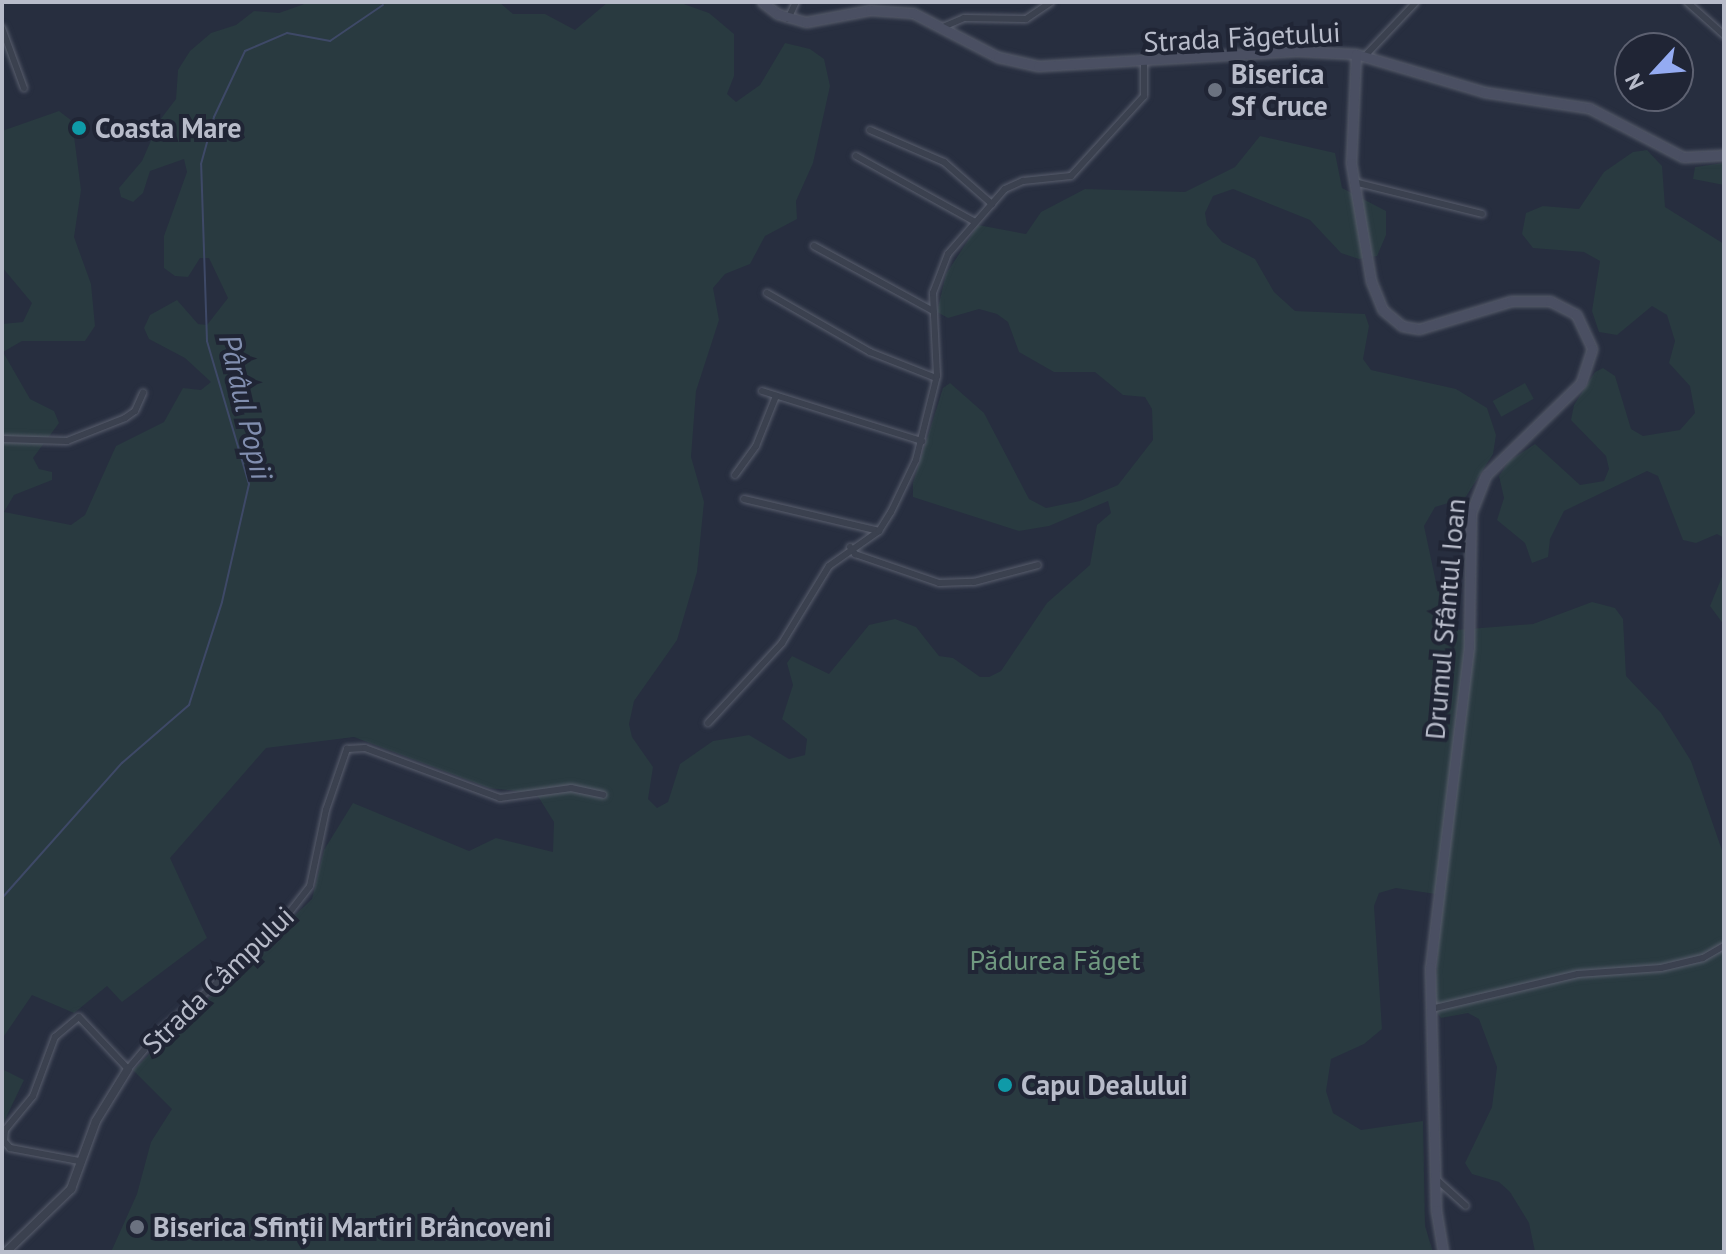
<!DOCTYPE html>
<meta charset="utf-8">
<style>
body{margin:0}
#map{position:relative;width:1726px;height:1254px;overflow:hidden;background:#272e3f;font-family:"PT Sans",sans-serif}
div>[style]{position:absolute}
.green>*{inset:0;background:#293a40;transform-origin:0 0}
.stream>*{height:2px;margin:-1px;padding:0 1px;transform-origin:1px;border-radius:1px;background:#3e4967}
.roads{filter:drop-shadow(0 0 2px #595e6d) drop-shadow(0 0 2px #595e6d)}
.minor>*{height:6px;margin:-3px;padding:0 3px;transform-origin:3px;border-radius:3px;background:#3b414f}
.tertiary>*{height:8px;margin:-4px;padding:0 4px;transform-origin:4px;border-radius:4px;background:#3b414f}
.secondary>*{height:9px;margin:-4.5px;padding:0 4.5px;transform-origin:4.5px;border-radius:4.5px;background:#4a4f62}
.dots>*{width:22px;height:22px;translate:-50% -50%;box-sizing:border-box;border:4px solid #202535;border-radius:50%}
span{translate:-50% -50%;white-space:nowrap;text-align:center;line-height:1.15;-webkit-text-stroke:8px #202535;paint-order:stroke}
.street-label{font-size:28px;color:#b8bcca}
.poi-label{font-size:28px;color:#b8bcca;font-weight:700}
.left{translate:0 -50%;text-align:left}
.park-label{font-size:28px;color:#709980}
.water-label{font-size:30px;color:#818eaf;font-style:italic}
.frame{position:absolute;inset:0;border:4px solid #b8bcca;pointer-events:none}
.north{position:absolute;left:1614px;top:32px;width:80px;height:80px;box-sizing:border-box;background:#202535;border:2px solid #5d6171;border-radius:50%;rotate:244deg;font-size:22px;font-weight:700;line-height:32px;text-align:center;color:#b8bcca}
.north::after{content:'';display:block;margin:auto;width:28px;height:36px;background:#94abf2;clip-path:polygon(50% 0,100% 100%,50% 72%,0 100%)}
</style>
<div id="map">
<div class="green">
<i style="clip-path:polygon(310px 2px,499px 2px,513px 14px,545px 14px,575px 30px,608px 2px,678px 2px,709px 13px,734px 34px,734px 76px,727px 94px,736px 102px,760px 85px,785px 43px,810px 49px,824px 59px,830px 86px,813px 163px,796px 201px,797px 219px,765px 236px,750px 264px,725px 274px,713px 288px,719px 320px,696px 391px,691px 457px,704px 502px,697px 572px,677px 640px,634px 701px,629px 724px,632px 737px,653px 767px,648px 799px,657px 808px,668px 802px,680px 764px,713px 741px,749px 735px,789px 759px,805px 755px,807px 739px,782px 719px,793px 685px,787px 663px,792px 656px,829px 674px,869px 625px,895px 619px,916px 627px,939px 656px,953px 658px,980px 677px,989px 677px,1001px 671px,1047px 603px,1090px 565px,1097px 525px,1111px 513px,1108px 501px,1049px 526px,1019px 531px,913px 497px,913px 483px,943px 388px,950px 383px,984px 413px,1029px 499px,1046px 508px,1080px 501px,1118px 485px,1153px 440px,1152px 409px,1145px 397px,1123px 395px,1095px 372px,1054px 372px,1019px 352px,1008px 322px,997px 314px,979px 309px,948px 318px,937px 312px,946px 274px,978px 225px,1026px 234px,1041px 212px,1085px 189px,1185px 192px,1235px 167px,1260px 136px,1335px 153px,1342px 188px,1386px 211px,1386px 235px,1377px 256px,1359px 259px,1341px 253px,1310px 220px,1233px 189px,1213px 196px,1205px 213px,1207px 225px,1222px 242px,1255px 259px,1274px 292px,1295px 311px,1365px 314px,1369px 326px,1363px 359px,1371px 370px,1456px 389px,1487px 408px,1496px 435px,1493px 454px,1465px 498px,1435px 507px,1424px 526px,1437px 587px,1456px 630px,1533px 624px,1592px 602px,1615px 608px,1623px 619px,1626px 676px,1661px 713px,1691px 761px,1724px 856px,1724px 1252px,1535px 1252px,1529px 1223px,1510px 1192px,1499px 1182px,1472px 1174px,1465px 1163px,1492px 1107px,1497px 1067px,1479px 1019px,1468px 1013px,1441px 1018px,1434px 1007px,1442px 895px,1396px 888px,1379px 893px,1374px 906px,1382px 1029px,1364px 1044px,1331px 1059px,1326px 1091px,1333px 1113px,1361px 1130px,1423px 1121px,1425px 1226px,1433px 1252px,111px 1252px,137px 1194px,151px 1142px,172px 1109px,133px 1070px,312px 899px,324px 850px,353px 803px,469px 851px,496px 838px,553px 852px,554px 822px,536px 793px,489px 788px,354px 737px,266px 748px,170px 858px,207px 938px,122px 1002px,107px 986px,74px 1013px,32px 995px,2px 1039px,2px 324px,23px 322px,32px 303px,2px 267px,2px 131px,59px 111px,72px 121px,81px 190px,74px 237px,91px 284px,95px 326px,85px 341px,22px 341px,3px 352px,30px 399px,54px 411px,59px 423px,33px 458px,39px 469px,52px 472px,52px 480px,14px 495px,4px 512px,71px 525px,85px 515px,116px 446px,164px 422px,183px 388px,201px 390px,211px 382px,185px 358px,149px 339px,144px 328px,150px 315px,177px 300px,198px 324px,207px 325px,228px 298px,209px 258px,200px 258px,188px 277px,175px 276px,164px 268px,164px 236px,187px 172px,184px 159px,150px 171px,143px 193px,133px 202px,121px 197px,119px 188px,142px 161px,160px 120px,176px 99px,178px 70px,190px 51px,211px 33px,236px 25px,254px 11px,279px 13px)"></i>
<i style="clip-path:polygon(1647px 150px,1662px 166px,1665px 207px,1724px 244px,1724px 538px,1717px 534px,1696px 543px,1683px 540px,1658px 476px,1647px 471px,1564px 511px,1550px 539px,1548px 557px,1532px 563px,1525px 543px,1497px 520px,1504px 498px,1499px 476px,1509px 461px,1535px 444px,1580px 485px,1604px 481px,1609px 469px,1606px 456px,1571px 420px,1574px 405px,1595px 372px,1603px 368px,1615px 376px,1631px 429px,1643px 436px,1680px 430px,1695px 413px,1690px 386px,1669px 363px,1675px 341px,1667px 315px,1652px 306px,1617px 335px,1599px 332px,1592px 311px,1600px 261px,1584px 252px,1533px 248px,1522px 234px,1526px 213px,1543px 206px,1579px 209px,1604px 172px,1633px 152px)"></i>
<i style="clip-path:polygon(1724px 163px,1724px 185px,1693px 179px,1695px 167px)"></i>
<i style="left:1525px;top:383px;width:18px;height:37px;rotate:61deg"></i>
<i style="clip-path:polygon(1724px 572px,1724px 625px,1710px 606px)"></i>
<i style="clip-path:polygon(2px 1069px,24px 1080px,2px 1126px)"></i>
</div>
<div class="stream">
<i style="left:2px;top:898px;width:181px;rotate:-48.4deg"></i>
<i style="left:122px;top:763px;width:89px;rotate:-40.9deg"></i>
<i style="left:189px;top:705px;width:108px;rotate:-72.2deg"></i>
<i style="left:222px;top:602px;width:121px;rotate:-77.1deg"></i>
<i style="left:249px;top:484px;width:149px;rotate:-106.4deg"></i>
<i style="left:207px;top:341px;width:177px;rotate:-91.9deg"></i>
<i style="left:201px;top:164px;width:49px;rotate:-74.5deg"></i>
<i style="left:214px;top:117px;width:73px;rotate:-64.8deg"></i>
<i style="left:245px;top:51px;width:46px;rotate:-23.2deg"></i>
<i style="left:287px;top:33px;width:44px;rotate:10.5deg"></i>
<i style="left:330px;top:41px;width:64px;rotate:-34.2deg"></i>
</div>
<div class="roads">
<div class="minor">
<i style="left:1687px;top:2px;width:50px;rotate:41.7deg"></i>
<i style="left:788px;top:19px;width:19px;rotate:-65deg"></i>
<i style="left:943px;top:27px;width:23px;rotate:-23deg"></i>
<i style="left:964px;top:18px;width:62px;rotate:0.9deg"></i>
<i style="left:1026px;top:19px;width:30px;rotate:-34deg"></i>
<i style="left:2px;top:28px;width:64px;rotate:69.9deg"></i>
<i style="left:1365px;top:56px;width:74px;rotate:-46.6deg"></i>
<i style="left:870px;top:130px;width:81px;rotate:23.4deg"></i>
<i style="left:944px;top:162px;width:64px;rotate:41.2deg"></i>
<i style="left:856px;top:156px;width:136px;rotate:29deg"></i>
<i style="left:1354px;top:182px;width:132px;rotate:14deg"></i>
<i style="left:814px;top:246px;width:136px;rotate:28.6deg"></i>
<i style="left:767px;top:293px;width:119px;rotate:29.8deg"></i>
<i style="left:870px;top:352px;width:71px;rotate:21.5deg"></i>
<i style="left:762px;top:391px;width:168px;rotate:17.4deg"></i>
<i style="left:2px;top:439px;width:65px;rotate:1.8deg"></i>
<i style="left:67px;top:441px;width:62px;rotate:-21.6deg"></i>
<i style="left:125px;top:418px;width:12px;rotate:-35deg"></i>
<i style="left:135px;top:411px;width:20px;rotate:-66deg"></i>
<i style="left:735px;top:475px;width:36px;rotate:-54deg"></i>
<i style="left:756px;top:446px;width:54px;rotate:-68.2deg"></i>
<i style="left:744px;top:499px;width:139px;rotate:13.3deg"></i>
<i style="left:850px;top:547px;width:9px;rotate:54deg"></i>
<i style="left:855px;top:554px;width:89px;rotate:19deg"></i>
<i style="left:939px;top:583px;width:35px;rotate:-2deg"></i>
<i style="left:974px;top:582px;width:66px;rotate:-14.9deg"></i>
<i style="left:708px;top:723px;width:109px;rotate:-47.2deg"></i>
<i style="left:782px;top:643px;width:90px;rotate:-58.6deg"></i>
<i style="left:829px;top:566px;width:61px;rotate:-35deg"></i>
<i style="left:879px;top:531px;width:22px;rotate:-58deg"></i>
<i style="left:891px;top:512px;width:58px;rotate:-64.3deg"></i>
<i style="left:916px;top:460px;width:87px;rotate:-76deg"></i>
<i style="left:937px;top:376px;width:83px;rotate:-92.8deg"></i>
<i style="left:933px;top:293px;width:42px;rotate:-69deg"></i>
<i style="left:948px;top:254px;width:86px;rotate:-48.8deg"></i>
<i style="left:1005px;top:189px;width:20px;rotate:-24deg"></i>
<i style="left:1023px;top:181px;width:48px;rotate:-5.9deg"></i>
<i style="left:1071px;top:176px;width:108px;rotate:-47.6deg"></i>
<i style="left:1144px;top:96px;width:33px;rotate:-90deg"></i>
<i style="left:1431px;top:1009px;width:151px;rotate:-13.4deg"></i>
<i style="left:1578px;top:974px;width:83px;rotate:-4.1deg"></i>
<i style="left:1661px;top:968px;width:43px;rotate:-13.4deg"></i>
<i style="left:1703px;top:958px;width:24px;rotate:-30deg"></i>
<i style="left:79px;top:1161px;width:70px;rotate:-169.3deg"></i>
<i style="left:10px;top:1148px;width:9px;rotate:-131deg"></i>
<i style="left:4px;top:1141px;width:11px;rotate:-85deg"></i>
<i style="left:5px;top:1130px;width:44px;rotate:-50.5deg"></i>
<i style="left:33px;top:1096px;width:63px;rotate:-69.6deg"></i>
<i style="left:55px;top:1037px;width:31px;rotate:-40deg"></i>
<i style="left:79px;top:1017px;width:71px;rotate:46.7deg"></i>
<i style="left:128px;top:1069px;width:51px;rotate:-49.8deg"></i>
<i style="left:161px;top:1030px;width:140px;rotate:-40.1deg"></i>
<i style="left:268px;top:940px;width:68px;rotate:-52.1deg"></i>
<i style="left:310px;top:886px;width:78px;rotate:-78.1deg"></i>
<i style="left:326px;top:810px;width:65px;rotate:-71deg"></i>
<i style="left:347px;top:749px;width:18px;rotate:-3deg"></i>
<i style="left:365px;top:748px;width:144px;rotate:20.3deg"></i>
<i style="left:500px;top:798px;width:72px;rotate:-8deg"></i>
<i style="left:571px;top:788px;width:33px;rotate:12deg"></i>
<i style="left:1436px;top:1179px;width:40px;rotate:42deg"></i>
</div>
<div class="tertiary">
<i style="left:6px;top:1252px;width:91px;rotate:-44.1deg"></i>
<i style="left:71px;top:1189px;width:72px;rotate:-69.8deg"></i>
<i style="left:96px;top:1121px;width:61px;rotate:-58.4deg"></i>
</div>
<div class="secondary">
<i style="left:762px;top:2px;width:20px;rotate:37deg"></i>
<i style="left:778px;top:14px;width:29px;rotate:16deg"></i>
<i style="left:806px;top:22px;width:65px;rotate:-10.6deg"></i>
<i style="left:870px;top:10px;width:43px;rotate:4deg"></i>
<i style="left:913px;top:13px;width:96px;rotate:27.4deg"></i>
<i style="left:998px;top:57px;width:41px;rotate:12.7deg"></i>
<i style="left:1038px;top:66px;width:259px;rotate:-3.3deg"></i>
<i style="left:1297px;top:51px;width:59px;rotate:2.9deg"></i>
<i style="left:1356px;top:54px;width:134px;rotate:16.5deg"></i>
<i style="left:1484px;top:92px;width:106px;rotate:8.7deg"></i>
<i style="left:1589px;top:108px;width:106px;rotate:27.5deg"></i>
<i style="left:1683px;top:157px;width:41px;rotate:-2.8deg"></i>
<i style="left:1356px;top:54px;width:109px;rotate:92.6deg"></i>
<i style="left:1351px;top:163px;width:120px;rotate:80.4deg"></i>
<i style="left:1371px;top:281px;width:31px;rotate:68deg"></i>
<i style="left:1383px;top:310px;width:25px;rotate:40deg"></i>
<i style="left:1402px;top:326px;width:17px;rotate:10deg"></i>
<i style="left:1419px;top:329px;width:96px;rotate:-16.9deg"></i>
<i style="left:1511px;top:301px;width:39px"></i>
<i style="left:1550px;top:301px;width:29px;rotate:27deg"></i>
<i style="left:1576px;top:314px;width:38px;rotate:65deg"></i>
<i style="left:1592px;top:349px;width:36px;rotate:108deg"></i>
<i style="left:1581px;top:383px;width:132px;rotate:135.9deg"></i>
<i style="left:1486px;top:475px;width:41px;rotate:111.5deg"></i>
<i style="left:1471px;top:513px;width:134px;rotate:90.9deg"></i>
<i style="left:1469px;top:647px;width:322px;rotate:96.9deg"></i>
<i style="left:1430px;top:967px;width:243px;rotate:88.6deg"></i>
<i style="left:1436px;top:1210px;width:43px;rotate:80.5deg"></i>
</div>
</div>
<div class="dots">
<i style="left:1215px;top:90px;background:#6b7280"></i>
<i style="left:79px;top:128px;background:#0f9aa8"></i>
<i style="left:1005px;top:1085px;background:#0f9aa8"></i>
<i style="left:137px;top:1227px;background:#6b7280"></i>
</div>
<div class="street-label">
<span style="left:1242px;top:37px;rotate:-3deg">Strada Făgetului</span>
<span style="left:1445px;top:619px;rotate:-85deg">Drumul Sfântul Ioan</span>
<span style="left:218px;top:980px;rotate:-44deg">Strada Câmpului</span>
</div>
<div class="poi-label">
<span class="left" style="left:1231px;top:90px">Biserica<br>Sf Cruce</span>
<span class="left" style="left:95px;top:128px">Coasta Mare</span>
<span class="left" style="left:1021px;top:1085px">Capu Dealului</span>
<span class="left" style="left:153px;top:1227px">Biserica Sfinții Martiri Brâncoveni</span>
</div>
<div class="park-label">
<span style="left:1055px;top:960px">Pădurea Făget</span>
</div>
<div class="water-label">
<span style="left:246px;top:407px;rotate:77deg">Pârâul Popii</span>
</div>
<div class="frame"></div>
<div class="north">N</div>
</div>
